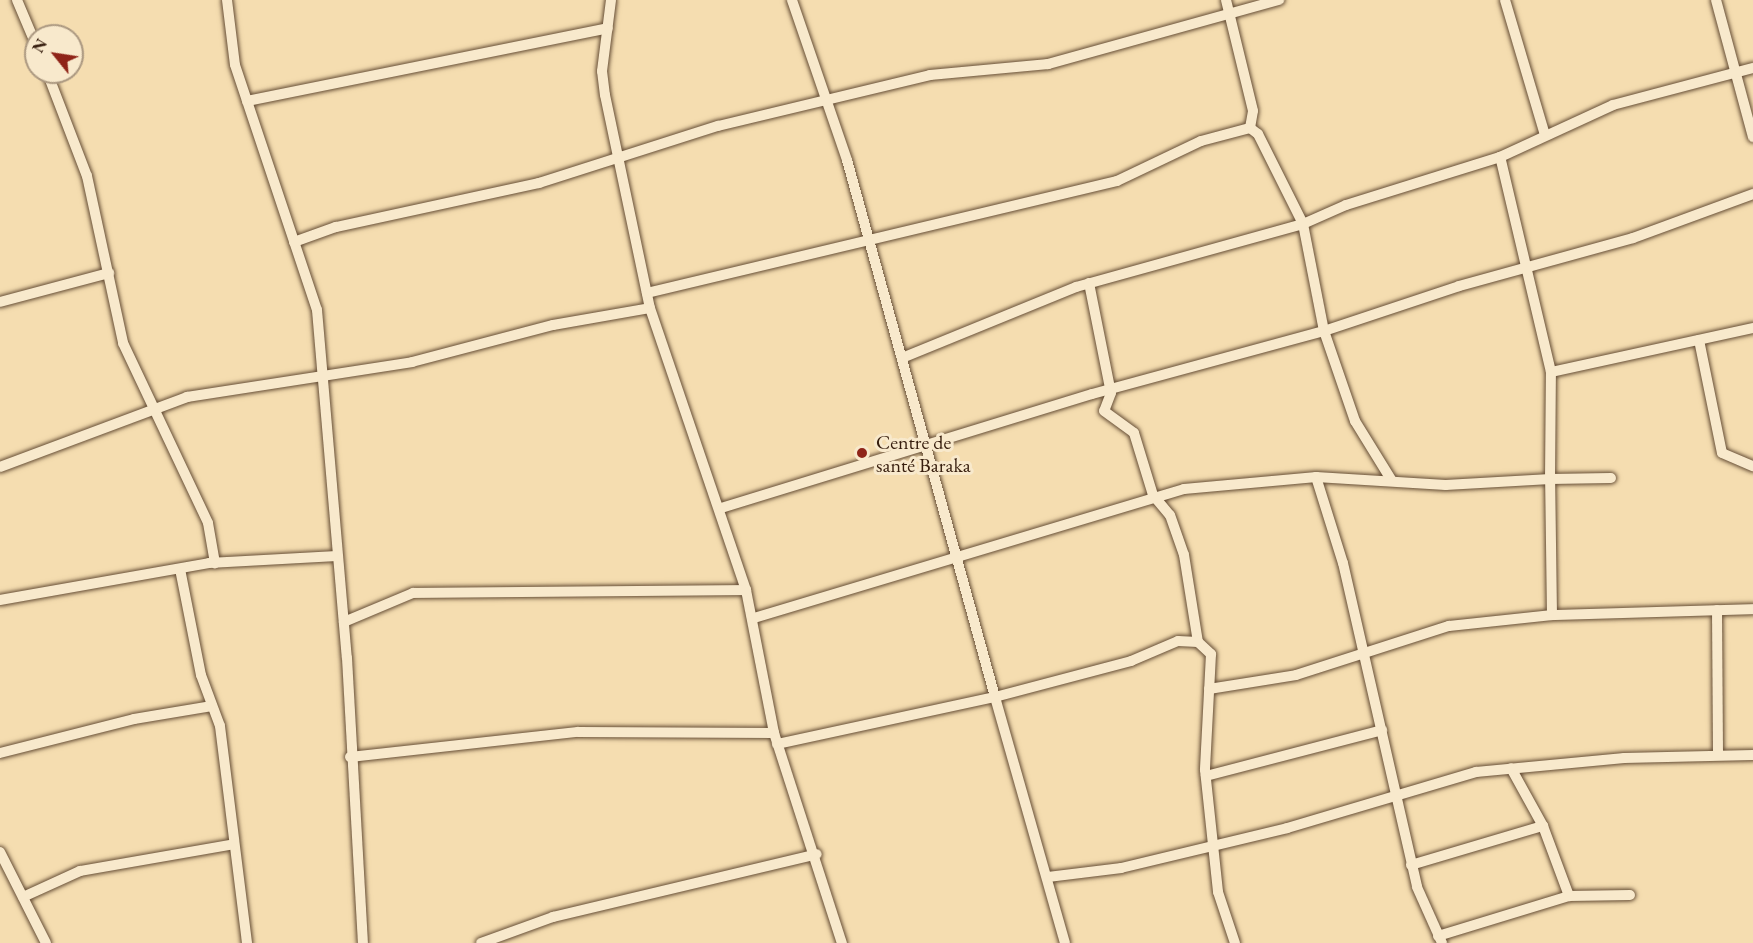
<!DOCTYPE html>
<meta charset="utf-8">
<style>
body{margin:0}
#map{position:relative;width:1753px;height:943px;overflow:hidden;background:#f5ddb0;font-family:"EB Garamond",serif}
div>[style]{position:absolute}
.roads{filter:drop-shadow(0 0 2px #664e36) drop-shadow(0 0 2px #664e36)}
.minor>*{height:10px;margin:-5px;padding:0 5px;transform-origin:5px;border-radius:5px;background:#f8e9cc}
.dots>*{width:16px;height:16px;translate:-50% -50%;box-sizing:border-box;border:3px solid #f8e9cc;border-radius:50%}
span{translate:-50% -50%;white-space:nowrap;text-align:center;line-height:1.15;-webkit-text-stroke:6px #f8e9cc;paint-order:stroke}
.poi-label{font-size:20px;color:#371e0e}
.left{translate:0 -50%;text-align:left}
.north{position:absolute;left:24px;top:24px;width:60px;height:60px;box-sizing:border-box;background:#f8e9cc;border:2px solid #ab9880;border-radius:50%;rotate:300deg;font-size:16px;font-weight:700;line-height:24px;text-align:center;color:#371e0e}
.north::after{content:'';display:block;margin:auto;width:21px;height:27px;background:#8f2418;clip-path:polygon(50% 0,100% 100%,50% 72%,0 100%)}
</style>
<div id="map">
<div class="roads">
<div class="minor">
<i style="left:17px;top:0;width:49px;rotate:67.1deg"></i>
<i style="left:227px;top:0;width:65px;rotate:83deg"></i>
<i style="left:235px;top:65px;width:258px;rotate:71.5deg"></i>
<i style="left:317px;top:310px;width:349px;rotate:85.1deg"></i>
<i style="left:347px;top:658px;width:285px;rotate:86.8deg"></i>
<i style="left:611px;top:0;width:72px;rotate:97.2deg"></i>
<i style="left:602px;top:71px;width:24px;rotate:83deg"></i>
<i style="left:605px;top:95px;width:218px;rotate:78.1deg"></i>
<i style="left:650px;top:308px;width:298px;rotate:71.2deg"></i>
<i style="left:746px;top:590px;width:146px;rotate:78.9deg"></i>
<i style="left:774px;top:733px;width:221px;rotate:72.1deg"></i>
<i style="left:1226px;top:0;width:114px;rotate:76.3deg"></i>
<i style="left:1253px;top:111px;width:17px;rotate:100deg"></i>
<i style="left:1505px;top:0;width:141px;rotate:73.5deg"></i>
<i style="left:1716px;top:0;width:142px;rotate:74.9deg"></i>
<i style="left:47px;top:72px;width:111px;rotate:69deg"></i>
<i style="left:87px;top:176px;width:171px;rotate:77.8deg"></i>
<i style="left:123px;top:343px;width:199px;rotate:64.7deg"></i>
<i style="left:208px;top:523px;width:41px;rotate:80.1deg"></i>
<i style="left:247px;top:101px;width:368px;rotate:-11.4deg"></i>
<i style="left:294px;top:242px;width:45px;rotate:-19.7deg"></i>
<i style="left:336px;top:227px;width:208px;rotate:-12.2deg"></i>
<i style="left:539px;top:183px;width:188px;rotate:-17.7deg"></i>
<i style="left:718px;top:126px;width:218px;rotate:-13.5deg"></i>
<i style="left:930px;top:75px;width:119px;rotate:-5.3deg"></i>
<i style="left:1048px;top:64px;width:240px;rotate:-15.5deg"></i>
<i style="left:1089px;top:283px;width:112px;rotate:78.7deg"></i>
<i style="left:1111px;top:393px;width:19px;rotate:111deg"></i>
<i style="left:1104px;top:411px;width:37px;rotate:36deg"></i>
<i style="left:1134px;top:433px;width:65px;rotate:73deg"></i>
<i style="left:1153px;top:495px;width:26px;rotate:50deg"></i>
<i style="left:1170px;top:515px;width:42px;rotate:70.7deg"></i>
<i style="left:1184px;top:555px;width:88px;rotate:80.9deg"></i>
<i style="left:647px;top:293px;width:483px;rotate:-13.4deg"></i>
<i style="left:1117px;top:181px;width:93px;rotate:-25.5deg"></i>
<i style="left:1201px;top:141px;width:51px;rotate:-14.9deg"></i>
<i style="left:1250px;top:128px;width:10px;rotate:37deg"></i>
<i style="left:1258px;top:134px;width:101px;rotate:63.4deg"></i>
<i style="left:1303px;top:224px;width:109px;rotate:78.9deg"></i>
<i style="left:1324px;top:331px;width:240px;rotate:164.8deg"></i>
<i style="left:1092px;top:394px;width:388px;rotate:162.9deg"></i>
<i style="left:0;top:302px;width:113px;rotate:-14.9deg"></i>
<i style="left:1699px;top:340px;width:115px;rotate:78.5deg"></i>
<i style="left:1722px;top:453px;width:34px;rotate:23deg"></i>
<i style="left:902px;top:358px;width:188px;rotate:-22.2deg"></i>
<i style="left:1076px;top:287px;width:236px;rotate:-15.5deg"></i>
<i style="left:1303px;top:224px;width:47px;rotate:-23.8deg"></i>
<i style="left:1346px;top:205px;width:161px;rotate:-17.3deg"></i>
<i style="left:1500px;top:157px;width:124px;rotate:-24.7deg"></i>
<i style="left:1613px;top:105px;width:145px;rotate:-14.8deg"></i>
<i style="left:1551px;top:372px;width:207px;rotate:-12.3deg"></i>
<i style="left:0;top:467px;width:200px;rotate:-20.5deg"></i>
<i style="left:187px;top:397px;width:228px;rotate:-8.8deg"></i>
<i style="left:412px;top:362px;width:146px;rotate:-14.7deg"></i>
<i style="left:553px;top:325px;width:98px;rotate:-9.9deg"></i>
<i style="left:1316px;top:477px;width:90px;rotate:72.6deg"></i>
<i style="left:1343px;top:563px;width:332px;rotate:77.1deg"></i>
<i style="left:1417px;top:887px;width:61px;rotate:65.9deg"></i>
<i style="left:1392px;top:481px;width:70px;rotate:-121.7deg"></i>
<i style="left:1355px;top:421px;width:95px;rotate:-109deg"></i>
<i style="left:1324px;top:331px;width:142px;rotate:-18.4deg"></i>
<i style="left:1459px;top:286px;width:180px;rotate:-15.4deg"></i>
<i style="left:1633px;top:238px;width:128px;rotate:-20.1deg"></i>
<i style="left:180px;top:569px;width:108px;rotate:78.8deg"></i>
<i style="left:201px;top:675px;width:54px;rotate:69.6deg"></i>
<i style="left:220px;top:726px;width:219px;rotate:82.9deg"></i>
<i style="left:0;top:600px;width:212px;rotate:-10deg"></i>
<i style="left:209px;top:563px;width:128px;rotate:-3.1deg"></i>
<i style="left:1717px;top:610px;width:145px;rotate:89.6deg"></i>
<i style="left:1552px;top:615px;width:136px;rotate:-90.8deg"></i>
<i style="left:1550px;top:479px;width:61px;rotate:-0.9deg"></i>
<i style="left:754px;top:618px;width:449px;rotate:-16.7deg"></i>
<i style="left:1184px;top:489px;width:133px;rotate:-5.2deg"></i>
<i style="left:1316px;top:477px;width:130px;rotate:3.5deg"></i>
<i style="left:1446px;top:485px;width:104px;rotate:-3.3deg"></i>
<i style="left:1550px;top:479px;width:107px;rotate:-89.5deg"></i>
<i style="left:1551px;top:372px;width:221px;rotate:-103.3deg"></i>
<i style="left:344px;top:622px;width:75px;rotate:-22.8deg"></i>
<i style="left:413px;top:593px;width:333px;rotate:-0.5deg"></i>
<i style="left:1209px;top:689px;width:88px;rotate:-9.1deg"></i>
<i style="left:1296px;top:675px;width:161px;rotate:-17.8deg"></i>
<i style="left:1449px;top:626px;width:104px;rotate:-6.1deg"></i>
<i style="left:1552px;top:615px;width:201px;rotate:-1.7deg"></i>
<i style="left:777px;top:744px;width:223px;rotate:-12.2deg"></i>
<i style="left:995px;top:697px;width:557px;rotate:-105.41deg"></i>
<i style="left:847px;top:160px;width:169px;rotate:-109deg"></i>
<i style="left:0;top:753px;width:138px;rotate:-14.2deg"></i>
<i style="left:134px;top:719px;width:79px;rotate:-9.5deg"></i>
<i style="left:350px;top:757px;width:229px;rotate:-6.3deg"></i>
<i style="left:578px;top:732px;width:196px;rotate:0.3deg"></i>
<i style="left:1206px;top:776px;width:182px;rotate:-14.6deg"></i>
<i style="left:1543px;top:826px;width:75px;rotate:69.6deg"></i>
<i style="left:0;top:852px;width:102px;rotate:63.2deg"></i>
<i style="left:1411px;top:865px;width:138px;rotate:-16.5deg"></i>
<i style="left:1543px;top:826px;width:66px;rotate:-118.9deg"></i>
<i style="left:1048px;top:877px;width:74px;rotate:-7deg"></i>
<i style="left:1121px;top:868px;width:171px;rotate:-13.5deg"></i>
<i style="left:1287px;top:828px;width:197px;rotate:-16.5deg"></i>
<i style="left:1476px;top:772px;width:149px;rotate:-5.4deg"></i>
<i style="left:1624px;top:758px;width:129px;rotate:-1.3deg"></i>
<i style="left:23px;top:897px;width:63px;rotate:-24.5deg"></i>
<i style="left:80px;top:871px;width:156px;rotate:-9.9deg"></i>
<i style="left:1438px;top:936px;width:137px;rotate:-17deg"></i>
<i style="left:1569px;top:896px;width:61px;rotate:-0.9deg"></i>
<i style="left:481px;top:943px;width:77px;rotate:-19.9deg"></i>
<i style="left:553px;top:917px;width:271px;rotate:-13.4deg"></i>
<i style="left:1065px;top:943px;width:256px;rotate:-105.9deg"></i>
<i style="left:995px;top:697px;width:141px;rotate:-14.8deg"></i>
<i style="left:1131px;top:661px;width:51px;rotate:-23.1deg"></i>
<i style="left:1178px;top:641px;width:20px;rotate:3deg"></i>
<i style="left:1198px;top:642px;width:18px;rotate:43deg"></i>
<i style="left:1211px;top:654px;width:116px;rotate:93deg"></i>
<i style="left:1205px;top:770px;width:123px;rotate:83.9deg"></i>
<i style="left:1218px;top:892px;width:54px;rotate:71.6deg"></i>
</div>
</div>
<div class="dots">
<i style="left:862px;top:453px;background:#8f2418"></i>
</div>
<div class="poi-label">
<span class="left" style="left:876px;top:454px">Centre de<br>santé Baraka</span>
</div>
<div class="north">N</div>
</div>
